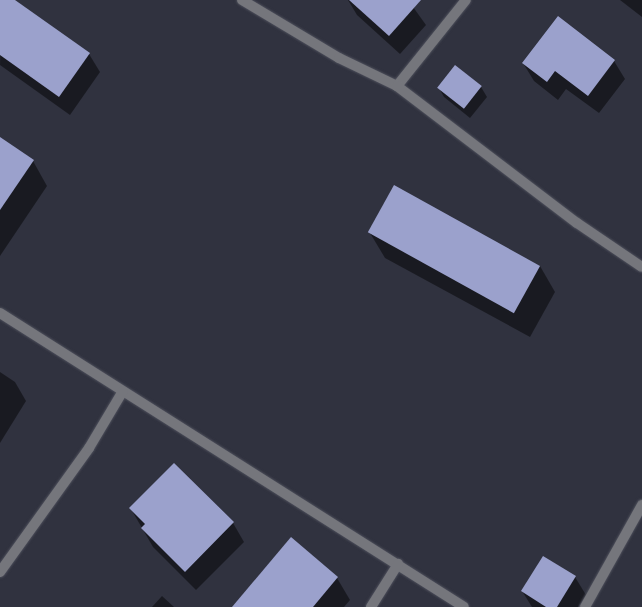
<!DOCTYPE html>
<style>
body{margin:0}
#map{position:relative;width:642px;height:607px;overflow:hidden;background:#30323f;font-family:"Golos Text",sans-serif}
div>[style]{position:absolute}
.shadow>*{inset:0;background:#0007}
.building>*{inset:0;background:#9ba1cc;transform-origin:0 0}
.roads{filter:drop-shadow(0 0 1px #4d4f5b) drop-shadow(0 0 1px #4d4f5b)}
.minor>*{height:10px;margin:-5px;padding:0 5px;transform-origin:5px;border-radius:5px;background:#75767c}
span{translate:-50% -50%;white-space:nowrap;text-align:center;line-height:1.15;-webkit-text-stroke:5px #272834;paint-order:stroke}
</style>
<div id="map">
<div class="shadow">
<i style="clip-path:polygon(2px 0,12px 0,89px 54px,100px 72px,70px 115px,0 65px)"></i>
<i style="clip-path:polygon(348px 0,408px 0,426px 25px,400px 54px,357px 15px)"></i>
<i style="clip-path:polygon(620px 0,642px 0,642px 17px)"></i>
<i style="clip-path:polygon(614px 61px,625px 79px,599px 113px,566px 89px,558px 100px,534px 81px,523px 63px)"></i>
<i style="clip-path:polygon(455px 67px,481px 87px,487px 97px,470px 118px,444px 97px,439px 88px)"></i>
<i style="clip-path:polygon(0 139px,33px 161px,47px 186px,0 256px)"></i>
<i style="clip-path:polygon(370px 233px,540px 266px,555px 292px,530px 337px,385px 258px)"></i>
<i style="clip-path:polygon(0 372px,15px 382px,26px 401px,0 443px)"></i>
<i style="clip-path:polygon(131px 509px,233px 523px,244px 542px,196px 590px,153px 547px)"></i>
<i style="clip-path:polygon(292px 539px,337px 578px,350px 600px,344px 607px,234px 607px)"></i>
<i style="clip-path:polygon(575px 577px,586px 595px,578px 607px,532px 607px,522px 591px)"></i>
<i style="clip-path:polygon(162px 596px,174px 607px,152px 607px)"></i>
</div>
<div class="building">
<i style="clip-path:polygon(0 0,15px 0,90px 53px,59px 97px,0 55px)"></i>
<i style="clip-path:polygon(349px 0,421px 0,389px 36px)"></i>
<i style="clip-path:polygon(558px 16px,615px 60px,588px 96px,555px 71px,547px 82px,522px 63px)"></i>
<i style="left:455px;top:65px;width:34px;height:29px;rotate:38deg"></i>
<i style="clip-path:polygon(0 137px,34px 160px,0 210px)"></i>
<i style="left:394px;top:185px;width:167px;height:54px;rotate:29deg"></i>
<i style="clip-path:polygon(174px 463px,234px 522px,185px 572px,141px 528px,145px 524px,129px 508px)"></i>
<i style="clip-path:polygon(291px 537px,338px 577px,313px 607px,232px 607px)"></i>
<i style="clip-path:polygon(543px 556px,576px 576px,557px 607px,546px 607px,521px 591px)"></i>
</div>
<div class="roads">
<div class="minor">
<i style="left:242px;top:0;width:113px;rotate:30.9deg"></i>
<i style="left:339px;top:58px;width:64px;rotate:25.8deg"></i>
<i style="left:397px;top:86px;width:110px;rotate:-51.3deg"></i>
<i style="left:397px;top:86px;width:226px;rotate:37.3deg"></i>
<i style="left:577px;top:223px;width:78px;rotate:34.1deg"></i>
<i style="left:0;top:313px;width:549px;rotate:32.36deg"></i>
<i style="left:0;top:572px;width:153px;rotate:-54.3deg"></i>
<i style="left:89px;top:448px;width:66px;rotate:-59.2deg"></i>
<i style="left:371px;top:607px;width:51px;rotate:-57.9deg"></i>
<i style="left:585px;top:607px;width:117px;rotate:-60.8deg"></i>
</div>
</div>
</div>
